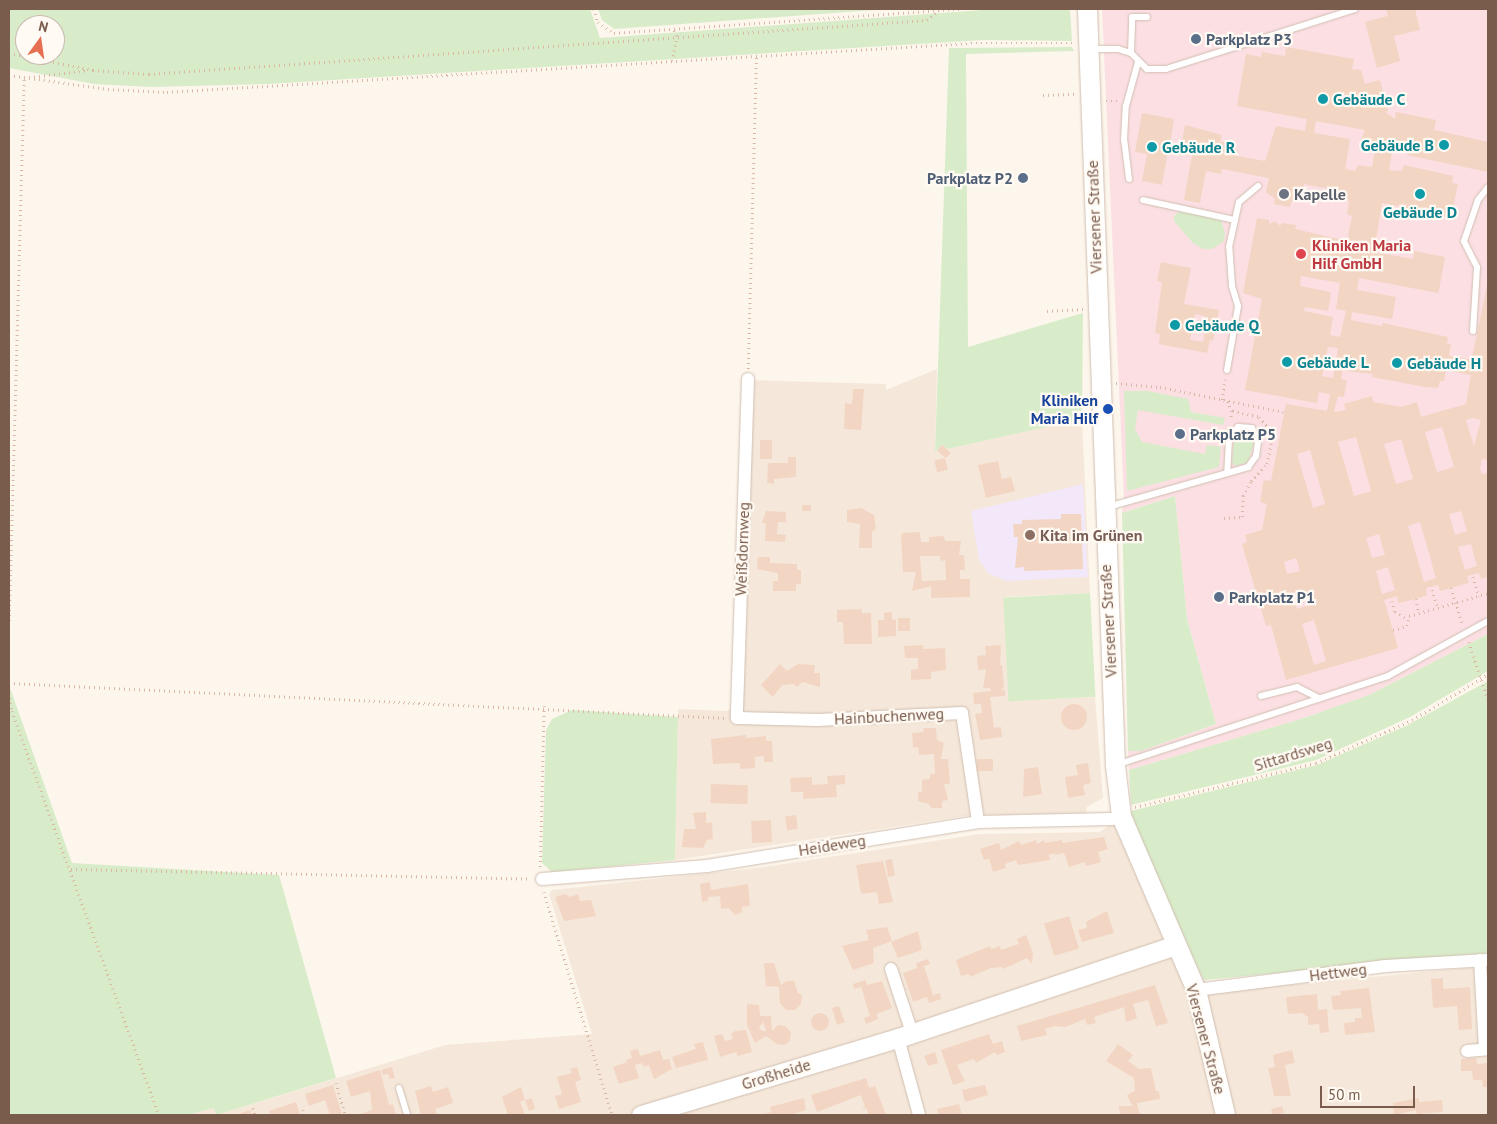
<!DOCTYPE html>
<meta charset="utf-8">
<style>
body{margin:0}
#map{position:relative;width:1497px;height:1124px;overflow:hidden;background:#fdf6ec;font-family:"PT Sans",sans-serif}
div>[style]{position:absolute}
.residential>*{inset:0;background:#f5e8da}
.education>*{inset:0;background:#f3e8fa}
.medical>*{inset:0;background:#fbdfe3}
.green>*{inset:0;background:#d8ecc9;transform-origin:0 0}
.building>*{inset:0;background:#f3d5c3;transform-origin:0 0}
.round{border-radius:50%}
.path>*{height:2.5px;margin-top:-1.25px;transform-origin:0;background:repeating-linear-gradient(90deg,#d9b8a5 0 1px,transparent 0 5px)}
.roads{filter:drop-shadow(0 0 1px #d1beb0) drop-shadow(0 0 1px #d1beb0)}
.lane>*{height:6px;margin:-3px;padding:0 3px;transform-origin:3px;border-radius:3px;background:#fff}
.street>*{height:12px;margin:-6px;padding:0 6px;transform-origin:6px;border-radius:6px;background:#fff}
.secondary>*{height:19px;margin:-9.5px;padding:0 9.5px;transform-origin:9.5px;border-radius:9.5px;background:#fff}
.dots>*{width:14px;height:14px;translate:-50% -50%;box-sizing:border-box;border:2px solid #fffaf3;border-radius:50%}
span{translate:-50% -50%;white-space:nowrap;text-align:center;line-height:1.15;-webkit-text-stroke:4.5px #fffaf3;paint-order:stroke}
.service-label{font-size:16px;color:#4e5e75;font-weight:700}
.left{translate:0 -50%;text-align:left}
.right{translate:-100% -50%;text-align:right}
.culture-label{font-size:16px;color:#0d838f;font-weight:700}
.worship-label{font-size:16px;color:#5b616d;font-weight:700}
.street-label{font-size:16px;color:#7a5c4d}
.health-label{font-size:16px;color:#be3a42;font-weight:700}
.transit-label{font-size:16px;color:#164399;font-weight:700}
.education-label{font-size:16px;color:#785e54;font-weight:700}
.frame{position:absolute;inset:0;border:10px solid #7a5c4d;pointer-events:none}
.north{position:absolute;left:15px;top:15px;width:50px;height:50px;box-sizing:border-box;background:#fffaf3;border:1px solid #cabbb1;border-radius:50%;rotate:14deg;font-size:14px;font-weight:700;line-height:20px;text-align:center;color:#7a5c4d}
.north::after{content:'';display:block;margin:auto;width:18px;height:22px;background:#e76f51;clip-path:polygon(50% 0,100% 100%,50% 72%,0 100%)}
.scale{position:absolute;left:1320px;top:1086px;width:95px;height:22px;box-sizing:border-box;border:2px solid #7a5c4d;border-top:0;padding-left:6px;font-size:15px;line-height:18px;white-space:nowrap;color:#7a5c4d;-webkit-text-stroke:4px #fffaf3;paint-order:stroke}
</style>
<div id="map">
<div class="residential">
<i style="clip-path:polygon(937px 369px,935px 452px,942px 445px,947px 449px,1082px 419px,1090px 593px,1004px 597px,1013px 701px,1095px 697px,1103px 798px,1087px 807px,1086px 813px,965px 816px,675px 860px,678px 709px,727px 711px,735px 704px,744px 380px,886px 384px,886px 390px)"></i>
<i style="clip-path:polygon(1131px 811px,1141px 846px,1204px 980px,1215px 992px,1488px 966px,1488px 1115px,188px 1115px,214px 1108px,216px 1115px,445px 1045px,592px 1034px,549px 894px,552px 890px,757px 868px,980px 834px,1100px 832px)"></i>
</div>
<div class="education">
<i style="clip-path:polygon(1083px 484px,1088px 577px,1007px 581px,989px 574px,979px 560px,971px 511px)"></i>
</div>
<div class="medical">
<i style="clip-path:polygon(1102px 9px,1488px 9px,1488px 634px,1369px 695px,1301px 719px,1129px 770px,1128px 751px,1141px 751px,1216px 724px,1187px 619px,1175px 496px,1122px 513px,1124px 498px)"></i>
</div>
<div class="green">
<i style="clip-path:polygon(evenodd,9px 9px,590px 9px,600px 38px,996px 9px,1070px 9px,1072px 41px,983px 40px,268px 84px,151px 87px,94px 84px,9px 68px,9px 9px,25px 25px,55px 25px,55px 55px,25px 55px,25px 25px)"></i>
<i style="clip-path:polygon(598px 9px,888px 9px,614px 29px,602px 20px)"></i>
<i style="clip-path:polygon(1072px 47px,1074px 51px,966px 54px,968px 347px,1083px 313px,1082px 419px,947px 449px,942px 445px,935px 452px,949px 48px)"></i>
<i style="clip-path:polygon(1180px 211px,1221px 220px,1225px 233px,1224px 241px,1212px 249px,1203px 249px,1193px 243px,1174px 221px,1174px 216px)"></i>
<i style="clip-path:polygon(1124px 391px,1148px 391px,1188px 399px,1191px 412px,1225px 418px,1223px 425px,1138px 410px,1135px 429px,1142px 442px,1205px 454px,1207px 445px,1221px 447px,1219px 467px,1127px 491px)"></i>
<i style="clip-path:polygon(1242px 430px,1253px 436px,1254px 443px,1248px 462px,1236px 466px,1232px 463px,1234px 442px,1237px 434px)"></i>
<i style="clip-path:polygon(1175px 496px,1187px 619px,1216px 724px,1141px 751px,1128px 751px,1122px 513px)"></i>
<i style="left:1090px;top:593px;width:104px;height:87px;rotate:87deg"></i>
<i style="clip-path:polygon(1488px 634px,1488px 671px,1410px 717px,1316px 760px,1131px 805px,1129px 770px,1301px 719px,1369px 695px)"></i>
<i style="clip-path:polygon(1488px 681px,1488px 953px,1204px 980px,1141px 846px,1131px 811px,1317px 765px,1408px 725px)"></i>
<i style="clip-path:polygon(9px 685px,72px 863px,279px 875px,336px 1078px,216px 1115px,214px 1108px,188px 1115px,9px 1115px)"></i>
<i style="clip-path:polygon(572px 710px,678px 717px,675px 860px,552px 872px,542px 863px,546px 730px,552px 719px)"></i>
</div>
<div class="building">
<i style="clip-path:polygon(1386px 9px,1415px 9px,1420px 30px,1394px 36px,1400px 61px,1377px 68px,1365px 22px,1388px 16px)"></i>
<i style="clip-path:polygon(evenodd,1286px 47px,1354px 59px,1352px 69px,1361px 70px,1365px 84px,1380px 80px,1388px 111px,1385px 112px,1395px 119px,1396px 112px,1436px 120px,1434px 130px,1488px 142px,1488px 172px,1407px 155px,1408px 150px,1393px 146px,1389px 170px,1402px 171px,1404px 165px,1453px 176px,1452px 183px,1458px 184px,1451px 218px,1382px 203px,1374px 252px,1413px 259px,1414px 251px,1445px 257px,1439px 290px,1438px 293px,1359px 278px,1357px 290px,1396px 297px,1392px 319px,1352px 312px,1351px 320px,1382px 326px,1383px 323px,1448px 337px,1447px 344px,1451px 344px,1449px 356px,1474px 360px,1472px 357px,1488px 281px,1488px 460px,1482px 459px,1480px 468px,1482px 474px,1488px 473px,1488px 577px,1481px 579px,1479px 573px,1467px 576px,1469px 583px,1440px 591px,1438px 585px,1426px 588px,1427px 595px,1416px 599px,1398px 603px,1397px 596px,1384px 600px,1398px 648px,1286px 680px,1271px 625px,1266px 626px,1242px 544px,1247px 542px,1245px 535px,1262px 530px,1267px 504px,1260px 502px,1263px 484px,1264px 480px,1271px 481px,1286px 404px,1327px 411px,1330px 394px,1319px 392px,1317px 403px,1245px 390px,1262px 299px,1243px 293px,1257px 218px,1269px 220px,1269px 224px,1275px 221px,1280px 226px,1282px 223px,1296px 225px,1295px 229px,1347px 241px,1352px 216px,1347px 214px,1349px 201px,1345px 200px,1346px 192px,1304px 184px,1302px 198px,1297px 197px,1296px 203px,1291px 202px,1290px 207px,1274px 204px,1275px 199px,1266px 192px,1269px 178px,1222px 169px,1221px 174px,1206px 171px,1200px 203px,1184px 200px,1192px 155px,1168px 151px,1162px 185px,1142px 181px,1147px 154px,1135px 152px,1142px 113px,1174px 119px,1170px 144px,1181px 146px,1185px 125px,1222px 135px,1220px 142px,1226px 142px,1227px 148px,1238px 150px,1237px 156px,1265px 161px,1276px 126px,1305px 131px,1307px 119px,1237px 106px,1246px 54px,1261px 57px,1262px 52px,1285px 56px,1286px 47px,1316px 121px,1365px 130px,1359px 145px,1375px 150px,1372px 167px,1358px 165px,1355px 171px,1345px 169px,1350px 139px,1314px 133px,1316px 121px,1286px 47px,1341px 275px,1336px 309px,1346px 311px,1340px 337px,1330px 335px,1333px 317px,1304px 311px,1305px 307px,1328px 311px,1331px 292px,1300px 286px,1301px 276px,1340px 283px,1341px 275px,1286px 47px,1328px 347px,1338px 348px,1333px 378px,1322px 376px,1328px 347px,1286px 47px,1345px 355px,1345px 371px,1373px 374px,1372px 377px,1425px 387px,1438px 388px,1440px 381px,1444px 381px,1446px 370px,1471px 375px,1466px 404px,1421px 417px,1417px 402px,1402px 407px,1373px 402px,1372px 396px,1344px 404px,1346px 410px,1334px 412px,1338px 396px,1344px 397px,1347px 380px,1341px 379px,1345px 355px,1286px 47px,1472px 418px,1481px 420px,1474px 446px,1466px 420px,1472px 418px,1286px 47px,1442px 427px,1454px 467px,1437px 472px,1425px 432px,1442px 427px,1286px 47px,1356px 437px,1371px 491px,1354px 496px,1338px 442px,1356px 437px,1286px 47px,1401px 439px,1413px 479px,1396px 484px,1384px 444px,1401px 439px,1286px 47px,1310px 450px,1325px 504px,1313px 508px,1297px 454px,1310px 450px,1286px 47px,1461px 511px,1467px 531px,1455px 535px,1449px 514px,1461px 511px,1286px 47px,1420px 522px,1436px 578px,1424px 582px,1408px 526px,1420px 522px,1286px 47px,1379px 534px,1385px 555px,1372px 558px,1366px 538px,1379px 534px,1286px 47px,1471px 544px,1477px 566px,1465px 570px,1458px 547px,1471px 544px,1286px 47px,1296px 558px,1300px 571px,1287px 574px,1284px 562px,1296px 558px,1286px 47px,1388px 567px,1395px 590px,1382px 594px,1376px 571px,1388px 567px,1286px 47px,1306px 592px,1310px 605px,1297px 609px,1293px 596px,1306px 592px,1286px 47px,1314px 620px,1326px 661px,1314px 665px,1302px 624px,1314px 620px)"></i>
<i style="clip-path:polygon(evenodd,1161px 262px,1191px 268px,1184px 304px,1219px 310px,1213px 341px,1210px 340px,1207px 353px,1159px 344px,1160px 334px,1155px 333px,1162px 282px,1157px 281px,1161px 262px,1195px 314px,1207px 317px,1203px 342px,1190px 340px,1195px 314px)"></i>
<i style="clip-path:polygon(853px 389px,864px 389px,861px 430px,844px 429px,845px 403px,852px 404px)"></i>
<i style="left:760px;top:440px;width:12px;height:19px"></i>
<i style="clip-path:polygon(942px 445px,951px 453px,946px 458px,937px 451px)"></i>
<i style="clip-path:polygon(788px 457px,796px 457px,796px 477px,774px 479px,774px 484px,767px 483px,768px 463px,788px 463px)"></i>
<i style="left:945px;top:458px;width:12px;height:11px;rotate:76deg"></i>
<i style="clip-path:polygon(998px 461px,1002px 479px,1011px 477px,1015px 491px,986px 498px,978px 465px)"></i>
<i style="left:802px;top:505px;width:9px;height:6px"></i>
<i style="clip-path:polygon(861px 508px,874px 515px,876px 529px,872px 532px,872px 548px,859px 548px,860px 524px,847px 522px,847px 510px)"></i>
<i style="clip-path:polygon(766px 511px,786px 512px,786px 522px,778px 522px,777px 534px,786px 535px,785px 542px,765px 541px,766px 523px,762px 523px)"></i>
<i style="clip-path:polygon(1061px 514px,1081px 514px,1083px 569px,1024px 571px,1024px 567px,1015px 568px,1018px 537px,1014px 537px,1013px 524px,1022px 524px,1022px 520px,1061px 519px)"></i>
<i style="clip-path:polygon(evenodd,920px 532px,921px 542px,929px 542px,929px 537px,944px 536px,945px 541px,961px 541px,959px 555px,964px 555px,965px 570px,960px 570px,960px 579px,970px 579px,970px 597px,931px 598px,931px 586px,912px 591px,916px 572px,903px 572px,901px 538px,902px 533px,920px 532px,920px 556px,940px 556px,940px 561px,945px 560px,946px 580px,922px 581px,920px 556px)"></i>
<i style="clip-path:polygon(758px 557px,770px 557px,770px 563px,797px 564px,797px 570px,801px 570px,801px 584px,796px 584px,796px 591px,773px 591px,773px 581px,778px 581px,778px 573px,757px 569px)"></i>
<i style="clip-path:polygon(862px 609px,862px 613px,871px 613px,872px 644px,844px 644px,843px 622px,837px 622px,837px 610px)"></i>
<i style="clip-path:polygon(892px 612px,892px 619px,896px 620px,896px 636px,878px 637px,878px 620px,884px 620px,884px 613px)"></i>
<i style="left:898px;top:618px;width:12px;height:13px"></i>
<i style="clip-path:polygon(923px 645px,923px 649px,945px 648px,946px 670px,931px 672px,931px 679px,911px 680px,911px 670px,918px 669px,918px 658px,905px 658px,904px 646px)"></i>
<i style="clip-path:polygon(1001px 645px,1000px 665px,1002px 665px,1004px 687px,1001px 690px,1005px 690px,1005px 696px,990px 697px,994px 728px,1001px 727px,1002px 737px,980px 740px,975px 714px,982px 713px,981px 704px,974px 704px,973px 693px,991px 691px,990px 688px,983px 688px,986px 669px,978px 670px,977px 656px,986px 655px,985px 646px)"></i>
<i style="clip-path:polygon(780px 664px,787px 671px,798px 664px,815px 665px,814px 673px,820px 673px,820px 687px,802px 682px,797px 687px,793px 684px,782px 685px,773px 697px,761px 685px)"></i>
<i class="round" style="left:1061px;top:704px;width:26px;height:26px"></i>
<i style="clip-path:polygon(923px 728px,936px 728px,937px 740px,944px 743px,941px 759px,948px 759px,950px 784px,944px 784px,948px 800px,942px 801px,942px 808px,931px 808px,929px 804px,918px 801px,918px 792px,922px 792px,922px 780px,930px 779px,930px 774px,935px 774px,934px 754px,919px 755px,918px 747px,913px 748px,912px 733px,924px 732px)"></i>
<i style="clip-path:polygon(746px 735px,746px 738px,766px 736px,766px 741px,772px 741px,773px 762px,764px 762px,764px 756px,755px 757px,755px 768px,740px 769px,740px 763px,713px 764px,711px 739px)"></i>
<i style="left:977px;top:759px;width:16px;height:12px"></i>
<i style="clip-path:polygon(1088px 763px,1091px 783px,1083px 785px,1085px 795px,1068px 798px,1065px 777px,1078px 775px,1076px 765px)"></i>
<i style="clip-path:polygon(1038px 767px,1042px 794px,1023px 797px,1024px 769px)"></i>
<i style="clip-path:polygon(845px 775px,845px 784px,836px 785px,837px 797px,803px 799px,803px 792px,791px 792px,790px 778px,812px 777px,812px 785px,828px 784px,827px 776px)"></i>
<i style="left:711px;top:784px;width:37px;height:19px;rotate:2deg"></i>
<i style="clip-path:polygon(706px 812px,706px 823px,712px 822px,713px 839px,707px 840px,703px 848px,682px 847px,684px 829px,696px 829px,693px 813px)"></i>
<i style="left:796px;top:815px;width:14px;height:11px;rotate:82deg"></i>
<i style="left:771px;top:820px;width:22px;height:20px;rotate:87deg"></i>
<i style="clip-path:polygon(1104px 837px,1108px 849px,1098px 852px,1101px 862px,1086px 866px,1085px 862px,1069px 867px,1064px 853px,1055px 855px,1055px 853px,1049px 855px,1050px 860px,1018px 865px,1016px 860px,1005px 864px,1006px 868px,993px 872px,989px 859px,984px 860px,980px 849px,999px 843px,1001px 850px,1019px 841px,1021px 845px,1036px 840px,1037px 844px,1044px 840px,1045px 843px,1062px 840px,1062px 843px)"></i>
<i style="left:892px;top:859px;width:17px;height:7px;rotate:80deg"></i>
<i style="clip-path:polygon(883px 861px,893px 902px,879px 904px,877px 892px,861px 894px,856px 865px)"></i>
<i style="clip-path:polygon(710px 882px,711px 890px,748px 884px,750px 906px,742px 907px,742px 912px,735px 915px,729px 908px,721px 909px,720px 896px,708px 897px,708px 901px,702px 902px,700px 884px)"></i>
<i style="clip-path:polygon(565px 894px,570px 897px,578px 894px,580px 901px,591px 900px,596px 916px,564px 921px,555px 897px)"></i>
<i style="clip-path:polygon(1107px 911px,1114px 933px,1082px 942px,1078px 930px,1087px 928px,1086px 922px)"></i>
<i style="left:1069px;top:916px;width:34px;height:26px;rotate:73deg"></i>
<i style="clip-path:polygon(887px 927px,892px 941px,873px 948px,874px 963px,853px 970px,842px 946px,869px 940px,866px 930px)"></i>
<i style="clip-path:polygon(918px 931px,922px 950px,898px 958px,891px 942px)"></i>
<i style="clip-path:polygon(1026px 935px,1033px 953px,1032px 964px,1027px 958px,1003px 969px,1002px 967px,991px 968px,970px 977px,969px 974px,961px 976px,956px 960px,990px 946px,991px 949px,1000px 946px,1001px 950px,1019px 944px,1017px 939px)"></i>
<i style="clip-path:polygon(928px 959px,930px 964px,924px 966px,933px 995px,940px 993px,941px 999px,929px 1003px,927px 997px,913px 1002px,903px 973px,917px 968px,916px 963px)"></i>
<i style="clip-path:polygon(764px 963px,774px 963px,781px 985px,786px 981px,794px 981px,798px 993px,802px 995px,801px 1004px,795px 1010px,786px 1010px,780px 1003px,779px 987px,766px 986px)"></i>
<i style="clip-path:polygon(1443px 978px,1443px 989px,1470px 987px,1472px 1029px,1459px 1030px,1457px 1006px,1433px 1008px,1431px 979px)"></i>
<i style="clip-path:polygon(865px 980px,867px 985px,882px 981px,892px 1008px,877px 1014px,878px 1019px,866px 1024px,864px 1018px,870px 1016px,861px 987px,854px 989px,853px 984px)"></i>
<i style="clip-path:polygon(1155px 985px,1168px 1023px,1156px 1026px,1148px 1000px,1133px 1004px,1137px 1018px,1126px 1022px,1124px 1007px,1094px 1017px,1096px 1023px,1087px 1025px,1085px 1019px,1065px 1027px,1055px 1026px,1045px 1029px,1047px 1035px,1021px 1041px,1017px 1026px)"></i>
<i style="clip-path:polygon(1369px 988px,1375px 1032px,1345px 1035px,1344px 1023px,1355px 1022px,1355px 1018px,1362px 1018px,1361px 1008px,1333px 1010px,1331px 996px,1341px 995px,1340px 991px)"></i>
<i style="clip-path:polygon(1317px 994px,1318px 1010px,1327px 1009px,1329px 1032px,1320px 1033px,1319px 1024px,1308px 1025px,1308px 1017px,1302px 1013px,1288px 1014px,1286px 997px)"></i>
<i style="clip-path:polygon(evenodd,747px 1004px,759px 1005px,760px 1016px,771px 1016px,772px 1031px,778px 1025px,785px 1026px,791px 1032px,790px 1040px,785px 1045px,777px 1044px,766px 1036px,755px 1043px,747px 1025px,747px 1004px,763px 1022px,766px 1031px,762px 1031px,759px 1028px,763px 1022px)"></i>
<i style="clip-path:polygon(839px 1006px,845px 1022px,837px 1025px,832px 1008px)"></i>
<i class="round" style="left:811px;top:1013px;width:18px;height:18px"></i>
<i style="clip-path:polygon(746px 1030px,752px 1052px,738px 1056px,736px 1052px,720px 1057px,714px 1036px,722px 1034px,725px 1041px,733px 1039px,731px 1034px,735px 1031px)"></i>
<i style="clip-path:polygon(989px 1034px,993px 1044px,1002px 1041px,1005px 1052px,997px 1055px,995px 1052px,976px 1063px,974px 1059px,957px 1065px,965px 1081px,953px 1085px,941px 1050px)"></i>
<i style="clip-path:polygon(703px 1042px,708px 1060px,676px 1068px,672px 1057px,696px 1049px,694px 1044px)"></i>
<i style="clip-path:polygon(1118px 1044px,1133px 1055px,1128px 1061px,1139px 1069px,1151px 1068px,1156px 1091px,1159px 1091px,1160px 1099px,1137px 1103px,1140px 1115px,1120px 1115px,1119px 1106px,1132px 1106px,1127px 1095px,1135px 1091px,1134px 1078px,1106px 1061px)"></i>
<i style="clip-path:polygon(638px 1049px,640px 1056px,660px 1050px,663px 1060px,669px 1059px,672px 1069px,654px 1079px,649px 1065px,644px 1067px,642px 1063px,635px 1065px,639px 1078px,619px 1084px,613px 1067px,627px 1062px,626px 1060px,632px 1058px,630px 1051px)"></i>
<i style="clip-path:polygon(1292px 1050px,1295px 1063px,1285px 1065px,1291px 1096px,1274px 1096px,1268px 1068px,1275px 1067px,1273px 1055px)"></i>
<i style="clip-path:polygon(935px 1052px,938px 1063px,928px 1066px,924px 1056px)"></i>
<i style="clip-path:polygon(1476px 1058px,1477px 1064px,1488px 1063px,1488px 1087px,1483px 1087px,1482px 1080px,1473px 1080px,1472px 1071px,1461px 1071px,1461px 1059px)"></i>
<i style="clip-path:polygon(392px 1067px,395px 1078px,390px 1079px,388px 1074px,383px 1075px,381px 1070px)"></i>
<i style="clip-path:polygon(577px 1067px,581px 1080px,575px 1082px,581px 1102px,559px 1109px,555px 1096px,562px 1094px,557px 1077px,572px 1073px,570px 1069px)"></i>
<i style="clip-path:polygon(380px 1070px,389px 1105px,393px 1104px,396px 1115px,357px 1115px,372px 1110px,370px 1091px,351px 1097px,346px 1081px)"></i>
<i style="clip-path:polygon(866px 1078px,869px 1088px,875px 1086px,886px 1115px,869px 1115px,866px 1108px,861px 1110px,865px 1107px,861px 1095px,817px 1112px,811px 1095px)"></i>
<i style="clip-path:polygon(333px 1085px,341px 1111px,342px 1115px,330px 1115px,325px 1100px,309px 1106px,305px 1094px)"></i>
<i style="clip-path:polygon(985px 1085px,988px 1095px,965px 1102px,962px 1090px)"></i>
<i style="clip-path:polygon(431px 1086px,433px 1092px,448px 1087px,453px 1103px,435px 1109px,437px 1115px,421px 1115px,415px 1091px)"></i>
<i style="clip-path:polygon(521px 1087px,525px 1100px,520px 1102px,525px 1115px,508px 1115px,502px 1097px)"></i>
<i style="clip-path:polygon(532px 1098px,535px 1109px,529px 1111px,525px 1100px)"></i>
<i style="clip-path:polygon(804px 1098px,806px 1110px,790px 1115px,762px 1115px,771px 1112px,770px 1107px)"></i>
<i style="clip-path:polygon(1419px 1098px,1419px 1102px,1442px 1100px,1443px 1112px,1417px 1114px,1416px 1110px,1394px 1115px,1393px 1103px)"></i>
<i style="clip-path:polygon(296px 1102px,300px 1115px,270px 1115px,269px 1111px)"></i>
<i style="clip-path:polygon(959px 1104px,962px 1115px,939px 1115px,937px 1109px)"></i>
<i style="clip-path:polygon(1282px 1106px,1284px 1113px,1273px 1115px,1271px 1109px)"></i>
<i style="clip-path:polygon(250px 1110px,252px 1115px,236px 1115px)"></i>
</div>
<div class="path">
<i style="left:594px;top:9px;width:14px;rotate:73deg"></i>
<i style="left:598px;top:22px;width:19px;rotate:35deg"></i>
<i style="left:614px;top:33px;width:346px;rotate:-4deg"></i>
<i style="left:9px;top:53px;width:86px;rotate:11.4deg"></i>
<i style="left:93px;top:70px;width:56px;rotate:4.1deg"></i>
<i style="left:149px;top:74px;width:780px;rotate:-3.97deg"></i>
<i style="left:927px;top:20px;width:15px;rotate:-37deg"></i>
<i style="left:672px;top:61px;width:25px;rotate:-79deg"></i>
<i style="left:677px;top:36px;width:8px;rotate:-120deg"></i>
<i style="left:9px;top:75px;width:100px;rotate:8deg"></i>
<i style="left:108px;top:89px;width:59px;rotate:2.9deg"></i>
<i style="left:167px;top:92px;width:805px;rotate:-3.49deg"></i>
<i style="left:971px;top:43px;width:104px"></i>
<i style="left:1043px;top:95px;width:33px;rotate:-2deg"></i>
<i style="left:1106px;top:101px;width:12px"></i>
<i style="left:1047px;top:311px;width:36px;rotate:-3deg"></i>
<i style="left:748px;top:369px;width:314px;rotate:-88.5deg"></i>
<i style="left:1116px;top:383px;width:44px;rotate:5.2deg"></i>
<i style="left:1160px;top:387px;width:126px;rotate:11.4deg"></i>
<i style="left:1222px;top:400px;width:21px;rotate:-82deg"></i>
<i style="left:1228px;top:401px;width:11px;rotate:68deg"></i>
<i style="left:1232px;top:411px;width:10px;rotate:96deg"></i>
<i style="left:1224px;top:518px;width:18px;rotate:-3deg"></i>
<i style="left:1242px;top:517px;width:21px;rotate:-87deg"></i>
<i style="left:1243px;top:496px;width:17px;rotate:-62deg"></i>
<i style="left:1251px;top:481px;width:23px;rotate:-47deg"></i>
<i style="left:1267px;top:464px;width:32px;rotate:-79deg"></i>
<i style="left:1273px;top:433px;width:22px;rotate:-133deg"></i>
<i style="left:1258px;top:417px;width:27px;rotate:-167deg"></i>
<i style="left:1473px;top:577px;width:20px;rotate:72deg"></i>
<i style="left:1451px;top:588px;width:39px;rotate:72deg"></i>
<i style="left:1432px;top:590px;width:18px;rotate:71deg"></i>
<i style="left:1416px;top:599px;width:14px;rotate:78deg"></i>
<i style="left:1392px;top:601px;width:11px;rotate:75deg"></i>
<i style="left:1395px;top:612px;width:14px;rotate:30deg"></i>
<i style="left:9px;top:621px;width:543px;rotate:-88.42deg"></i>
<i style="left:24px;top:78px;width:65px;rotate:-7deg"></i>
<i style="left:1393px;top:630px;width:15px;rotate:-16deg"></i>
<i style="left:1407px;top:626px;width:10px;rotate:-79deg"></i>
<i style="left:1409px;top:616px;width:82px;rotate:-16.2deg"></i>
<i style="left:1469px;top:642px;width:61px;rotate:71.9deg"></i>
<i style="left:9px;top:683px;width:718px;rotate:2.79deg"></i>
<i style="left:9px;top:693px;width:18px;rotate:81deg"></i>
<i style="left:12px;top:711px;width:430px;rotate:70deg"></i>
<i style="left:1135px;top:807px;width:186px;rotate:-13.7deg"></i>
<i style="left:1316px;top:763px;width:105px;rotate:-24.1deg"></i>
<i style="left:1412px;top:720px;width:89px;rotate:-31.2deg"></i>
<i style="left:540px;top:867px;width:161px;rotate:-88.6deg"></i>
<i style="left:71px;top:869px;width:459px;rotate:1.2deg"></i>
<i style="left:544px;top:892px;width:233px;rotate:73deg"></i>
<i style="left:336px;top:1083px;width:34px;rotate:73deg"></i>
<i style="left:253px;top:1108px;width:8px;rotate:67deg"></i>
<i style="left:303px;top:1110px;width:5px;rotate:79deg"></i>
</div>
<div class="roads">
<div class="lane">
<i style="left:1092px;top:49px;width:26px"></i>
<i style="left:1118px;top:49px;width:14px;rotate:17deg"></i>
<i style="left:1131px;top:53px;width:23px;rotate:45deg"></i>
<i style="left:1147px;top:69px;width:19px"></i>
<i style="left:1166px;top:69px;width:198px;rotate:-17.6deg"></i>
<i style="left:1131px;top:53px;width:36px;rotate:-88deg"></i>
<i style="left:1132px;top:17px;width:15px"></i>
<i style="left:1129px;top:179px;width:39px;rotate:-97deg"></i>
<i style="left:1124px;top:140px;width:34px;rotate:-87deg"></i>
<i style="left:1126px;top:106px;width:46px;rotate:-74.7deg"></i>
<i style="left:1143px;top:200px;width:94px;rotate:12.3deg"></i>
<i style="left:1473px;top:331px;width:64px;rotate:-86.4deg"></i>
<i style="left:1477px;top:267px;width:29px;rotate:-117deg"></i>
<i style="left:1464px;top:241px;width:43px;rotate:-71.1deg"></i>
<i style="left:1478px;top:200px;width:16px;rotate:-52deg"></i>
<i style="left:1227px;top:370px;width:65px;rotate:-80.2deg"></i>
<i style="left:1238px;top:306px;width:21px;rotate:-107deg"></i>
<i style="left:1232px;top:286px;width:39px;rotate:-94deg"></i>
<i style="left:1229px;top:247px;width:46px;rotate:-77.5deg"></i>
<i style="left:1239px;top:202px;width:25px;rotate:-40deg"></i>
<i style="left:1108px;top:507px;width:146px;rotate:-15.9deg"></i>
<i style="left:1248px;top:467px;width:14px;rotate:-54deg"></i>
<i style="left:1256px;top:456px;width:14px;rotate:-82deg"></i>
<i style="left:1258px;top:442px;width:15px;rotate:-113deg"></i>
<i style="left:1252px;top:428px;width:14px;rotate:-176deg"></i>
<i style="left:1238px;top:427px;width:15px;rotate:127deg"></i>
<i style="left:1229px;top:439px;width:34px;rotate:93deg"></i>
<i style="left:1261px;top:696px;width:37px;rotate:-14deg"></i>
<i style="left:1297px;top:687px;width:25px;rotate:27deg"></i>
<i style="left:1116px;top:765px;width:286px;rotate:-18.1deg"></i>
<i style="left:1388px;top:676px;width:114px;rotate:-28.8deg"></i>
<i style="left:399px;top:1088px;width:28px;rotate:73deg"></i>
</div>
<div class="street">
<i style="left:748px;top:379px;width:339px;rotate:91.9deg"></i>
<i style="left:737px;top:718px;width:81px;rotate:1.4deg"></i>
<i style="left:818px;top:720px;width:144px;rotate:-2.8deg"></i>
<i style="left:962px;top:713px;width:110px;rotate:81.6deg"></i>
<i style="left:542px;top:879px;width:166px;rotate:-4.5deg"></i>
<i style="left:707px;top:866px;width:275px;rotate:-9.2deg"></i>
<i style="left:978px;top:822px;width:134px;rotate:-1.3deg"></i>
<i style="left:1112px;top:819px;width:9px;rotate:-18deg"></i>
<i style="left:1480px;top:960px;width:89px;rotate:86.8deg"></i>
<i style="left:891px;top:969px;width:67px;rotate:71.8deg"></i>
<i style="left:1196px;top:990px;width:191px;rotate:-7.2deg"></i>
<i style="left:1385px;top:966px;width:103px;rotate:-3.3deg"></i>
<i style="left:898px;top:1038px;width:80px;rotate:74.7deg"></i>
<i style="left:1467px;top:1051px;width:21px;rotate:-5deg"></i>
</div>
<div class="secondary">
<i style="left:1087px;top:9px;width:757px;rotate:87.88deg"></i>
<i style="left:1115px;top:765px;width:51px;rotate:83.3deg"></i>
<i style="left:1121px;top:816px;width:189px;rotate:66.7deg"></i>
<i style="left:1196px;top:990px;width:128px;rotate:76.9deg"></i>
<i style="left:641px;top:1115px;width:268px;rotate:-16.7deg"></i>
<i style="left:898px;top:1038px;width:293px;rotate:-18.5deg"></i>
</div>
</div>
<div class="dots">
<i style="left:1196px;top:39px;background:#5c6f8a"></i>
<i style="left:1323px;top:99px;background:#0f9aa8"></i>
<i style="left:1444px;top:145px;background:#0f9aa8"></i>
<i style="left:1152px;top:147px;background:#0f9aa8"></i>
<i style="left:1023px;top:178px;background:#5c6f8a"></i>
<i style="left:1284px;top:194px;background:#6b7280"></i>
<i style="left:1420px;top:194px;background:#0f9aa8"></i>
<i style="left:1301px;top:254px;background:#e0444e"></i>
<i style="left:1175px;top:325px;background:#0f9aa8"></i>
<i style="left:1287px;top:362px;background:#0f9aa8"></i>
<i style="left:1397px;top:363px;background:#0f9aa8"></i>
<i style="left:1108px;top:409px;background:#1a4fb4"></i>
<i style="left:1180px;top:434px;background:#5c6f8a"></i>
<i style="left:1030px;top:535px;background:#8d6e63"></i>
<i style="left:1219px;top:597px;background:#5c6f8a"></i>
</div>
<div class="service-label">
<span class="left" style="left:1206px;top:39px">Parkplatz P3</span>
<span class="right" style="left:1013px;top:178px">Parkplatz P2</span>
<span class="left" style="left:1190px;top:434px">Parkplatz P5</span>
<span class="left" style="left:1229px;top:597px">Parkplatz P1</span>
</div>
<div class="culture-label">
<span class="left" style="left:1333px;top:99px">Gebäude C</span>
<span class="right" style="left:1434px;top:145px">Gebäude B</span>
<span class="left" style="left:1162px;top:147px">Gebäude R</span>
<span style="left:1420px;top:212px">Gebäude D</span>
<span class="left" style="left:1185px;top:325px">Gebäude Q</span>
<span class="left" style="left:1297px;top:362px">Gebäude L</span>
<span class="left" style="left:1407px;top:363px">Gebäude H</span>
</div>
<div class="worship-label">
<span class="left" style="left:1294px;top:194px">Kapelle</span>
</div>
<div class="street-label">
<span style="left:1094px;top:217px;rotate:-92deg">Viersener Straße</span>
<span style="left:742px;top:549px;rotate:-88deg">Weißdornweg</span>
<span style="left:1108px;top:621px;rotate:-93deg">Viersener Straße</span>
<span style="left:889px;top:716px;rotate:-3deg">Hainbuchenweg</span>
<span style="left:1293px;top:754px;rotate:-17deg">Sittardsweg</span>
<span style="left:832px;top:845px;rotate:-9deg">Heideweg</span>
<span style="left:1338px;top:972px;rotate:-7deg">Hettweg</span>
<span style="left:1206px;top:1039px;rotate:75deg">Viersener Straße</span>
<span style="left:776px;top:1074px;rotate:-17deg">Großheide</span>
</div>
<div class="health-label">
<span class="left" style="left:1312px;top:254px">Kliniken Maria<br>Hilf GmbH</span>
</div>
<div class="transit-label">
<span class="right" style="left:1098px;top:409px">Kliniken<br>Maria Hilf</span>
</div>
<div class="education-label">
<span class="left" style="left:1040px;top:535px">Kita im Grünen</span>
</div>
<div class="frame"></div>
<div class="north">N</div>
<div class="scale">50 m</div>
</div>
